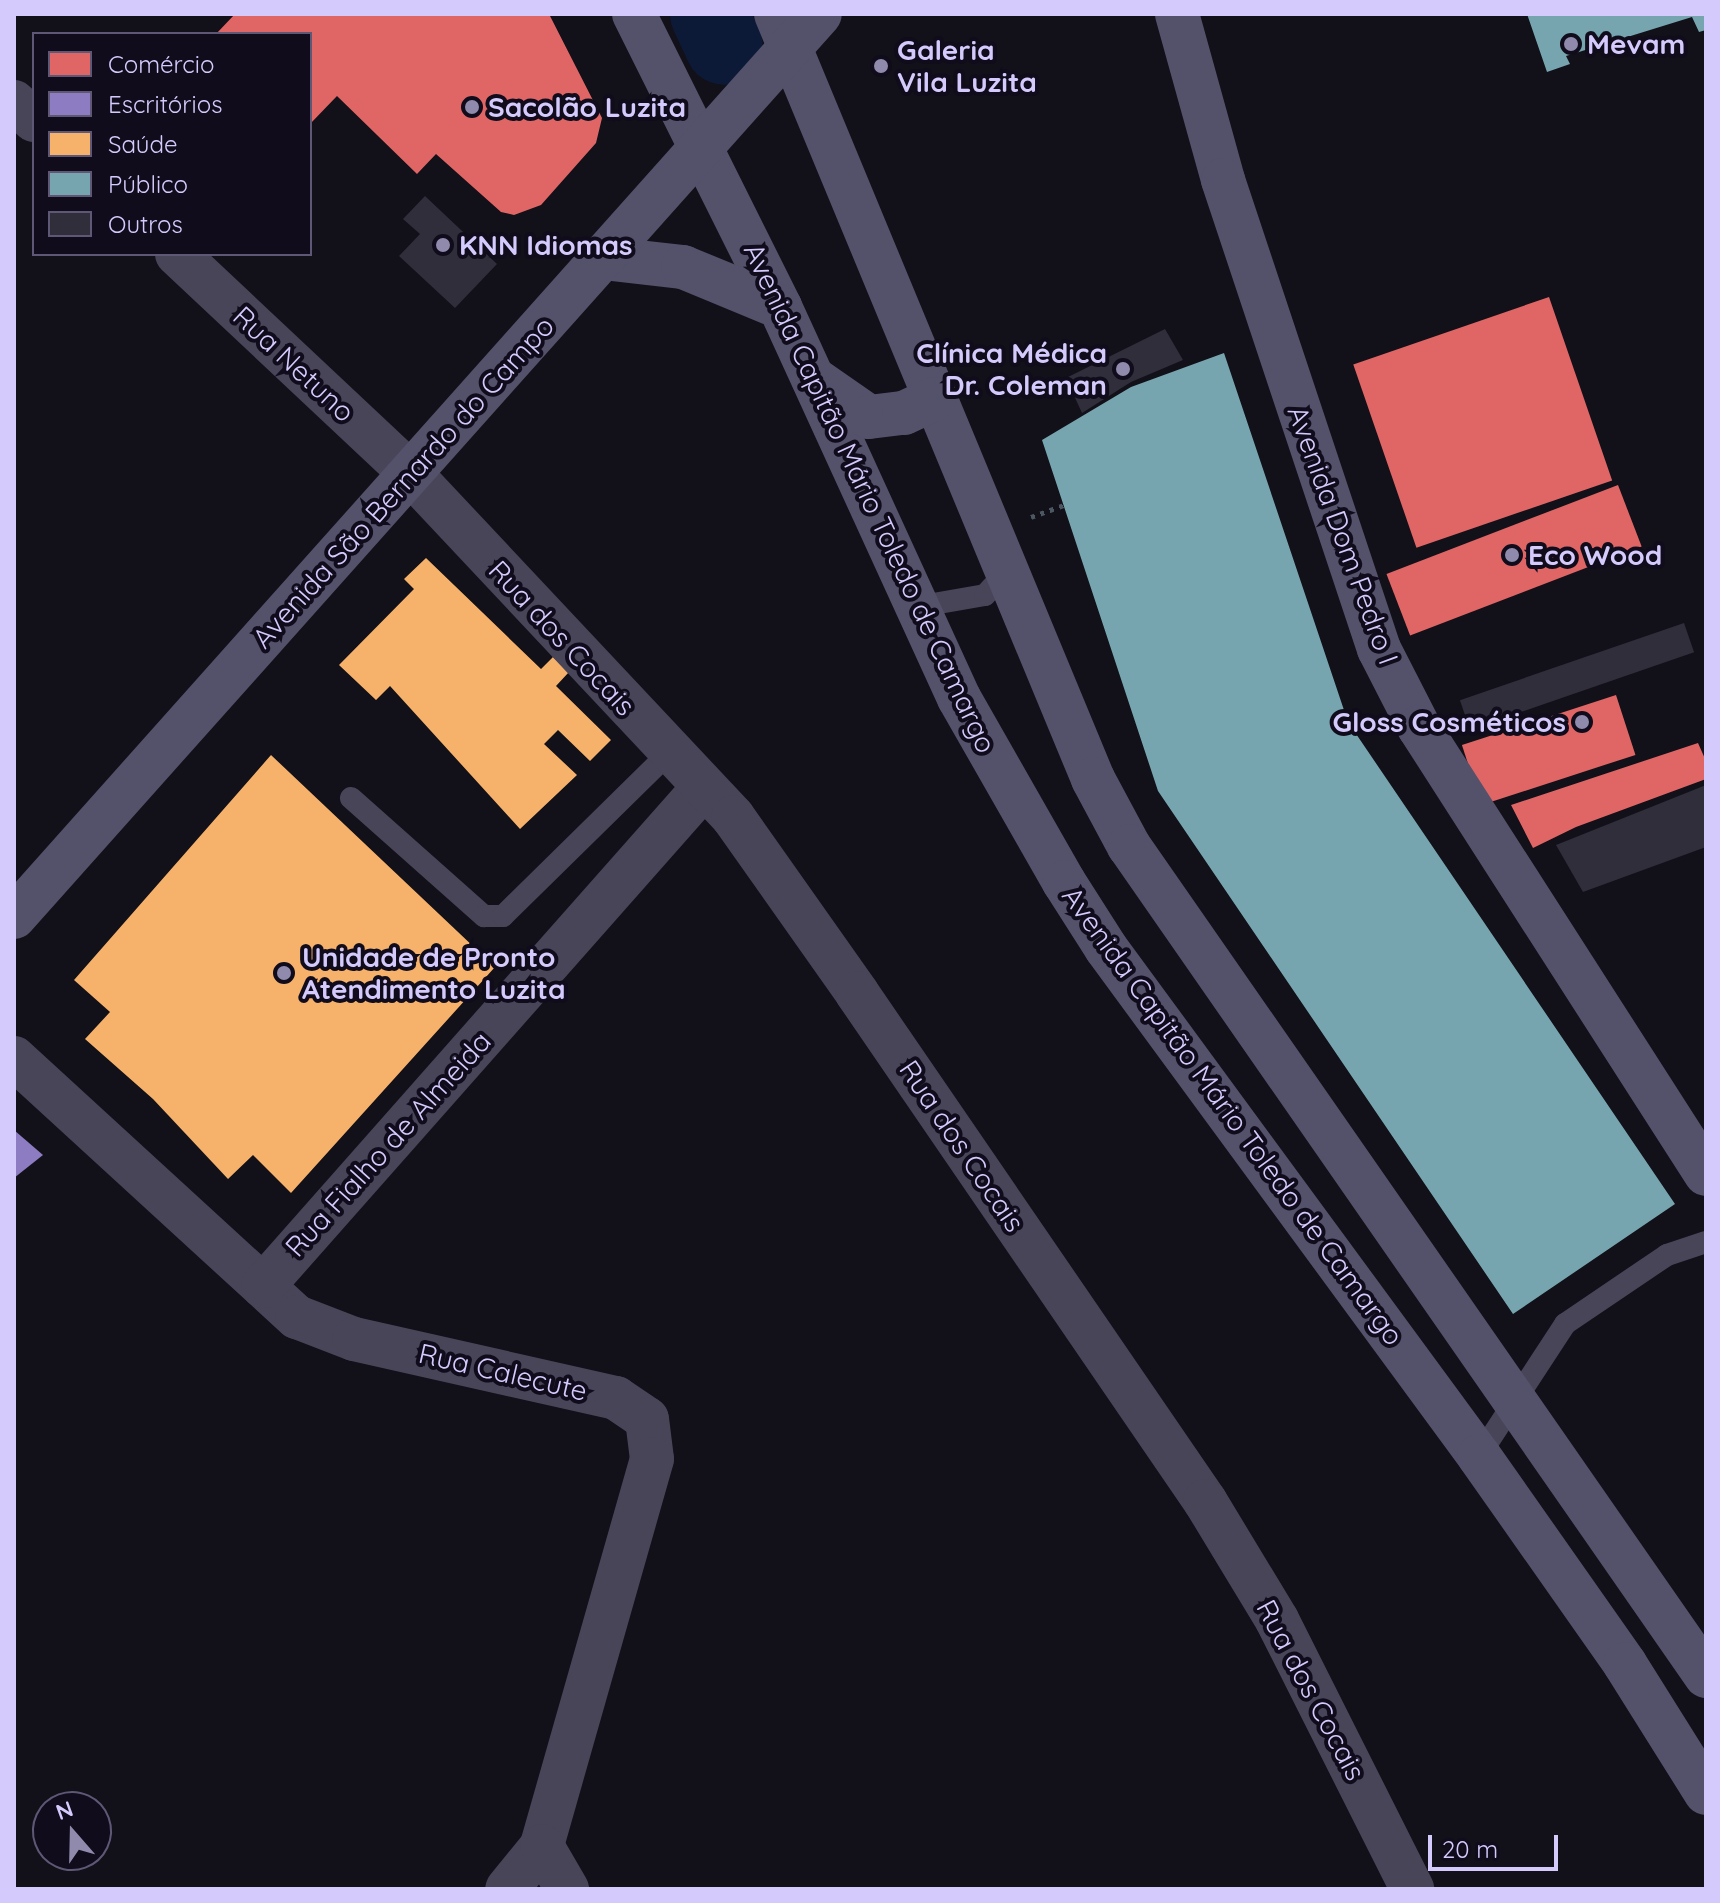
<!DOCTYPE html>
<meta charset="utf-8">
<style>
body{margin:0}
#map{position:relative;width:1720px;height:1903px;overflow:hidden;background:#121018;font-family:Quicksand,sans-serif}
div>[style]{position:absolute}
.shops>*{inset:0;background:#e06666;transform-origin:0 0}
.offices>*{inset:0;background:#8e7cc3}
.health>*{inset:0;background:#f6b26b}
.public>*{inset:0;background:#76a5af}
.river>*{height:78px;margin:-39px;padding:0 39px;transform-origin:39px;border-radius:39px;background:#0d1a37}
.building>*{inset:0;background:#302e3b;transform-origin:0 0}
.path>*{height:5px;margin-top:-2.5px;transform-origin:0;background:repeating-linear-gradient(90deg,#4c5764 0 4px,transparent 0 10px)}
.service>*{height:22px;margin:-11px;padding:0 11px;transform-origin:11px;border-radius:11px;background:#484559}
.minor>*{height:44px;margin:-22px;padding:0 22px;transform-origin:22px;border-radius:22px;background:#484559}
.tertiary>*{height:44px;margin:-22px;padding:0 22px;transform-origin:22px;border-radius:22px;background:#484559}
.secondary>*{height:44px;margin:-22px;padding:0 22px;transform-origin:22px;border-radius:22px;background:#54516b}
.dots>*{width:22px;height:22px;translate:-50% -50%;box-sizing:border-box;border:4px solid #100c1c;border-radius:50%}
span{translate:-50% -50%;white-space:nowrap;text-align:center;line-height:1.15;-webkit-text-stroke:8px #100c1c;paint-order:stroke}
.poi-label{font-size:28px;color:#d4cbfc;font-weight:700}
.left{translate:0 -50%;text-align:left}
.right{translate:-100% -50%;text-align:right}
.street-label{font-size:28px;color:#d4cbfc}
.frame{position:absolute;inset:0;border:16px solid #d4cbfc;pointer-events:none}
.legend{position:absolute;left:32px;top:32px;width:280px;height:224px;box-sizing:border-box;background:#100c1c;border:2px solid #5e5876;margin:0;padding:10px 14px;list-style:none;font-size:24px;color:#d4cbfc}
.legend li{display:flex;align-items:center;gap:16px;height:40px}
.legend b{width:40px;border:2px solid #5e5876}
.north{position:absolute;left:32px;top:1791px;width:80px;height:80px;box-sizing:border-box;background:#100c1c;border:2px solid #5e5876;border-radius:50%;rotate:340deg;font-size:22px;font-weight:700;line-height:32px;text-align:center;color:#d4cbfc}
.north::after{content:'';display:block;margin:auto;width:28px;height:36px;background:#908aac;clip-path:polygon(50% 0,100% 100%,50% 72%,0 100%)}
.scale{position:absolute;left:1428px;top:1835px;width:130px;height:36px;box-sizing:border-box;border:4px solid #d4cbfc;border-top:0;padding-left:10px;font-size:24px;line-height:28px;white-space:nowrap;color:#d4cbfc;-webkit-text-stroke:6px #100c1c;paint-order:stroke}
</style>
<div id="map">
<div class="shops">
<i style="clip-path:polygon(235px 14px,549px 14px,602px 118px,596px 143px,541px 205px,514px 215px,501px 212px,436px 154px,417px 174px,337px 96px,310px 124px,310px 34px,216px 34px)"></i>
<i style="left:1549px;top:297px;width:194px;height:207px;rotate:71deg"></i>
<i style="left:1618px;top:485px;width:66px;height:248px;rotate:69deg"></i>
<i style="left:1616px;top:695px;width:63px;height:162px;rotate:72deg"></i>
<i style="clip-path:polygon(1698px 743px,1706px 761px,1706px 779px,1576px 827px,1533px 848px,1511px 805px)"></i>
</div>
<div class="offices">
<i style="clip-path:polygon(14px 1130px,43px 1155px,14px 1178px)"></i>
</div>
<div class="health">
<i style="clip-path:polygon(426px 558px,541px 669px,553px 657px,569px 672px,556px 686px,611px 740px,590px 761px,558px 730px,544px 744px,577px 775px,520px 829px,390px 686px,376px 700px,339px 665px,414px 589px,404px 579px)"></i>
<i style="clip-path:polygon(271px 755px,495px 967px,291px 1193px,253px 1155px,228px 1179px,153px 1099px,85px 1039px,110px 1012px,74px 980px)"></i>
</div>
<div class="public">
<i style="clip-path:polygon(1527px 14px,1706px 14px,1706px 30px,1699px 32px,1692px 17px,1566px 56px,1570px 64px,1547px 72px)"></i>
<i style="clip-path:polygon(1224px 353px,1348px 722px,1675px 1204px,1513px 1314px,1158px 791px,1042px 440px,1131px 387px)"></i>
</div>
<div class="river">
<i style="left:709px;top:14px;width:35px;rotate:65deg"></i>
</div>
<div class="building">
<i style="clip-path:polygon(425px 196px,497px 264px,455px 308px,399px 256px,420px 234px,403px 219px)"></i>
<i style="clip-path:polygon(1165px 329px,1183px 360px,1131px 382px,1082px 413px,1066px 378px)"></i>
<i style="left:1684px;top:623px;width:31px;height:237px;rotate:71deg"></i>
<i style="clip-path:polygon(1706px 785px,1706px 847px,1583px 892px,1556px 845px)"></i>
</div>
<div class="path">
<i style="left:1031px;top:517px;width:38px;rotate:-20deg"></i>
</div>
<div class="service">
<i style="left:916px;top:607px;width:70px;rotate:-9.9deg"></i>
<i style="left:985px;top:595px;width:33px;rotate:-47deg"></i>
<i style="left:351px;top:798px;width:178px;rotate:41.6deg"></i>
<i style="left:484px;top:916px;width:19px"></i>
<i style="left:503px;top:916px;width:233px;rotate:-44.5deg"></i>
<i style="left:1479px;top:1456px;width:158px;rotate:-56.9deg"></i>
<i style="left:1565px;top:1324px;width:123px;rotate:-34.1deg"></i>
<i style="left:1667px;top:1255px;width:41px;rotate:-18.4deg"></i>
</div>
<div class="minor">
<i style="left:14px;top:102px;width:27px;rotate:42deg"></i>
<i style="left:177px;top:254px;width:321px;rotate:43.2deg"></i>
<i style="left:14px;top:1058px;width:384px;rotate:42.5deg"></i>
<i style="left:297px;top:1317px;width:61px;rotate:21.1deg"></i>
<i style="left:354px;top:1339px;width:269px;rotate:12.7deg"></i>
<i style="left:616px;top:1398px;width:37px;rotate:34deg"></i>
<i style="left:647px;top:1419px;width:40px;rotate:82.9deg"></i>
<i style="left:652px;top:1459px;width:402px;rotate:105.9deg"></i>
<i style="left:542px;top:1846px;width:55px;rotate:129.1deg"></i>
<i style="left:263px;top:1286px;width:666px;rotate:-48.53deg"></i>
<i style="left:542px;top:1846px;width:50px;rotate:59.8deg"></i>
</div>
<div class="tertiary">
<i style="left:411px;top:474px;width:470px;rotate:46.8deg"></i>
<i style="left:733px;top:817px;width:215px;rotate:54.8deg"></i>
<i style="left:857px;top:993px;width:616px;rotate:55.59deg"></i>
<i style="left:1205px;top:1501px;width:139px;rotate:58.8deg"></i>
<i style="left:1277px;top:1620px;width:301px;rotate:63.3deg"></i>
</div>
<div class="secondary">
<i style="left:634px;top:14px;width:327px;rotate:63.5deg"></i>
<i style="left:780px;top:307px;width:430px;rotate:65.4deg"></i>
<i style="left:959px;top:698px;width:212px;rotate:60.3deg"></i>
<i style="left:1064px;top:882px;width:78px;rotate:57.5deg"></i>
<i style="left:1106px;top:948px;width:630px;rotate:53.71deg"></i>
<i style="left:1479px;top:1456px;width:254px;rotate:54.9deg"></i>
<i style="left:1625px;top:1664px;width:152px;rotate:57.9deg"></i>
<i style="left:776px;top:14px;width:828px;rotate:67.49deg"></i>
<i style="left:1093px;top:779px;width:76px;rotate:61.8deg"></i>
<i style="left:1129px;top:846px;width:1011px;rotate:55.19deg"></i>
<i style="left:1177px;top:14px;width:172px;rotate:74.5deg"></i>
<i style="left:1223px;top:180px;width:494px;rotate:71.6deg"></i>
<i style="left:1379px;top:649px;width:88px;rotate:62.9deg"></i>
<i style="left:1419px;top:727px;width:531px;rotate:57.3deg"></i>
<i style="left:603px;top:258px;width:81px;rotate:6.4deg"></i>
<i style="left:683px;top:267px;width:105px;rotate:22.4deg"></i>
<i style="left:813px;top:378px;width:68px;rotate:34.9deg"></i>
<i style="left:869px;top:417px;width:35px;rotate:-7deg"></i>
<i style="left:904px;top:413px;width:33px;rotate:-25deg"></i>
<i style="left:14px;top:917px;width:1210px;rotate:-48.25deg"></i>
</div>
<div class="dots">
<i style="left:1571px;top:44px;background:#908aac"></i>
<i style="left:881px;top:66px;background:#908aac"></i>
<i style="left:472px;top:107px;background:#908aac"></i>
<i style="left:443px;top:245px;background:#908aac"></i>
<i style="left:1123px;top:369px;background:#908aac"></i>
<i style="left:1512px;top:555px;background:#908aac"></i>
<i style="left:1582px;top:722px;background:#908aac"></i>
<i style="left:284px;top:973px;background:#908aac"></i>
</div>
<div class="poi-label">
<span class="left" style="left:1587px;top:44px">Mevam</span>
<span class="left" style="left:897px;top:66px">Galeria<br>Vila Luzita</span>
<span class="left" style="left:488px;top:107px">Sacolão Luzita</span>
<span class="left" style="left:459px;top:245px">KNN Idiomas</span>
<span class="right" style="left:1107px;top:369px">Clínica Médica<br>Dr. Coleman</span>
<span class="left" style="left:1528px;top:555px">Eco Wood</span>
<span class="right" style="left:1566px;top:722px">Gloss Cosméticos</span>
<span class="left" style="left:302px;top:973px">Unidade de Pronto<br>Atendimento Luzita</span>
</div>
<div class="street-label">
<span style="left:294px;top:364px;rotate:43deg">Rua Netuno</span>
<span style="left:403px;top:482px;rotate:-48deg">Avenida São Bernardo do Campo</span>
<span style="left:870px;top:498px;rotate:65deg">Avenida Capitão Mário Toledo de Camargo</span>
<span style="left:1343px;top:535px;rotate:70deg">Avenida Dom Pedro I</span>
<span style="left:562px;top:638px;rotate:47deg">Rua dos Cocais</span>
<span style="left:1233px;top:1116px;rotate:54deg">Avenida Capitão Mário Toledo de Camargo</span>
<span style="left:388px;top:1144px;rotate:-48deg">Rua Fialho de Almeida</span>
<span style="left:962px;top:1146px;rotate:56deg">Rua dos Cocais</span>
<span style="left:503px;top:1372px;rotate:13deg">Rua Calecute</span>
<span style="left:1311px;top:1690px;rotate:62deg">Rua dos Cocais</span>
</div>
<div class="frame"></div>
<ul class="legend">
<li><b style="height:22px;background:#e06666"></b>Comércio</li>
<li><b style="height:22px;background:#8e7cc3"></b>Escritórios</li>
<li><b style="height:22px;background:#f6b26b"></b>Saúde</li>
<li><b style="height:22px;background:#76a5af"></b>Público</li>
<li><b style="height:22px;background:#302e3b"></b>Outros</li>
</ul>
<div class="north">N</div>
<div class="scale">20 m</div>
</div>
